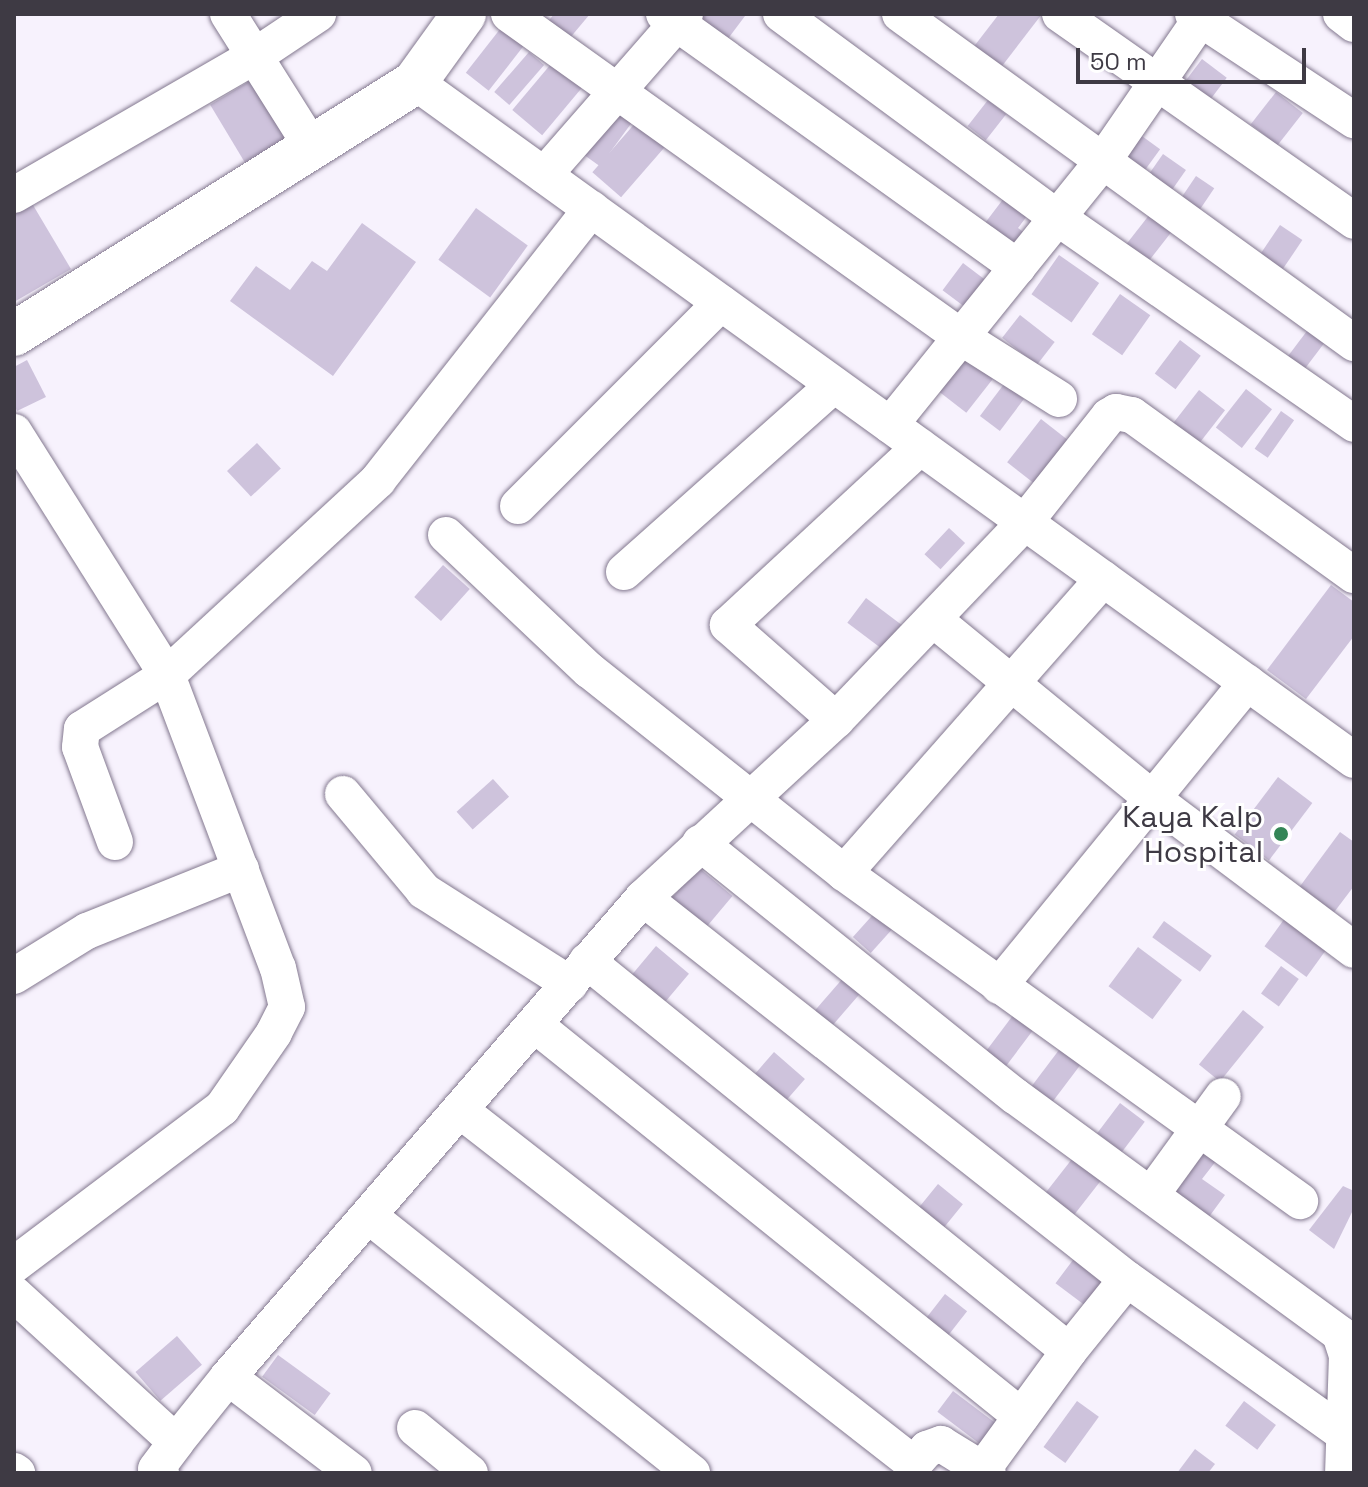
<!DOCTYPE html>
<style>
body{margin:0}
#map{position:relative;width:1368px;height:1487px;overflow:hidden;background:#f7f2fd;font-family:"Space Grotesk",sans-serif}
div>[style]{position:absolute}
.building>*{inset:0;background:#cec3dc;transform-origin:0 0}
.roads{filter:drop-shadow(0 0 2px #83788f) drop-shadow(0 0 2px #83788f)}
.street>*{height:36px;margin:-18px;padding:0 18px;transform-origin:18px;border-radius:18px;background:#fff}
.secondary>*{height:44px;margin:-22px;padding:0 22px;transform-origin:22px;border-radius:22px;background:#fff}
.dots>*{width:22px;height:22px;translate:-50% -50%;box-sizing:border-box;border:4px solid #fff;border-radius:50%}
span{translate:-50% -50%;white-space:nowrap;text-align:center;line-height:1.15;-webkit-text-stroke:6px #fff;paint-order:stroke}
.poi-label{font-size:30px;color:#3e3a44}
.right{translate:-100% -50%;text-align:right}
.frame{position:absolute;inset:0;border:16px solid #3e3a44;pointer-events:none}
.scale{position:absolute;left:1076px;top:48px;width:230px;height:36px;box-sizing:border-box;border:4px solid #3e3a44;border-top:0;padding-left:10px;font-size:24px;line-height:28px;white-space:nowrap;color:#3e3a44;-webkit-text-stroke:6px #fff;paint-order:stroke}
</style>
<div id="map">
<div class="building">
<i style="clip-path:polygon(554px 14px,590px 14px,564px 45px,543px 28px)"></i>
<i style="clip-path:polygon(704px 14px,742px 14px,745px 16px,721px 48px,693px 28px)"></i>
<i style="clip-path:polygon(999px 14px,1042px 14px,999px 70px,972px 49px)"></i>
<i style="left:504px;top:24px;width:29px;height:62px;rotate:38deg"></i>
<i style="left:529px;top:52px;width:20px;height:53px;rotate:41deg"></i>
<i style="left:556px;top:58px;width:39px;height:68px;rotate:40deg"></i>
<i style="left:1202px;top:59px;width:31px;height:31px;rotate:37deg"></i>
<i style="left:253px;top:79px;width:75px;height:50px;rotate:59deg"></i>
<i style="left:1276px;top:92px;width:34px;height:41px;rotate:38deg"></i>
<i style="left:988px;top:100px;width:23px;height:33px;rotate:38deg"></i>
<i style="left:621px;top:105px;width:19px;height:62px;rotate:36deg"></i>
<i style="left:637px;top:121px;width:38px;height:68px;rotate:41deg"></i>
<i style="left:1135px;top:131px;width:31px;height:33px;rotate:36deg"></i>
<i style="left:1163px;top:154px;width:28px;height:32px;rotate:35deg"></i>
<i style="left:1196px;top:176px;width:22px;height:32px;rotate:34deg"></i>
<i style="clip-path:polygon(1004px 198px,1027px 216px,1018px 228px,1030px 237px,1018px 254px,982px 227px)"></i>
<i style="clip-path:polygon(30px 200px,71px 269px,14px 302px,14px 209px)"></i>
<i style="left:1157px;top:205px;width:28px;height:61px;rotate:38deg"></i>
<i style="left:476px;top:208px;width:64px;height:64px;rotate:36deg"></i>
<i style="clip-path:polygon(362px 223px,416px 262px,333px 376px,230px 301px,256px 266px,290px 290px,312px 261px,327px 271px)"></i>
<i style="left:1280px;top:225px;width:27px;height:35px;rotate:34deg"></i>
<i style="left:1059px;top:255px;width:49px;height:48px;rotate:35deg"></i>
<i style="left:963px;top:263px;width:31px;height:34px;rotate:37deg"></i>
<i style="left:1120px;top:294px;width:37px;height:49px;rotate:35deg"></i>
<i style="left:1020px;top:315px;width:44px;height:29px;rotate:38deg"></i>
<i style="left:1316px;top:319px;width:21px;height:58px;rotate:37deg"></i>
<i style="left:1180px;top:340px;width:26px;height:42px;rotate:37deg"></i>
<i style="left:966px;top:358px;width:34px;height:43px;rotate:38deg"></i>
<i style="clip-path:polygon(27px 360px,46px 397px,17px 411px,14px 405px,14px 367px)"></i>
<i style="left:1004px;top:384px;width:25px;height:40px;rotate:37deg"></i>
<i style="left:1246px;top:389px;width:33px;height:49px;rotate:38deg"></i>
<i style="left:1199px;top:390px;width:33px;height:44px;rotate:38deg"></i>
<i style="left:1281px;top:411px;width:16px;height:46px;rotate:35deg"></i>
<i style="left:1041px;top:419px;width:41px;height:55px;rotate:38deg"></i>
<i style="left:257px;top:443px;width:35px;height:41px;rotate:47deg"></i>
<i style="left:949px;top:528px;width:22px;height:36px;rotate:43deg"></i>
<i style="left:443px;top:565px;width:36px;height:43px;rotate:42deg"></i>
<i style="clip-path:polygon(1331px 585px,1354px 602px,1354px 636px,1306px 699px,1267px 670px)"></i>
<i style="left:866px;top:598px;width:56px;height:31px;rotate:37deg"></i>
<i style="left:1278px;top:777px;width:43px;height:72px;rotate:37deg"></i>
<i style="left:493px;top:779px;width:24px;height:49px;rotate:48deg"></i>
<i style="clip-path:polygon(1340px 832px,1354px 842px,1354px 886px,1332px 915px,1298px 889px)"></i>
<i style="left:698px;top:867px;width:45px;height:48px;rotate:40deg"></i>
<i style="left:879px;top:908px;width:24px;height:39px;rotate:42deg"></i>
<i style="left:1285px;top:918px;width:52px;height:35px;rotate:36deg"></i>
<i style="left:1164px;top:921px;width:59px;height:20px;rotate:36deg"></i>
<i style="left:656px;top:946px;width:43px;height:42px;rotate:40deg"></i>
<i style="left:1138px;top:947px;width:55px;height:49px;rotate:37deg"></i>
<i style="left:1281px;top:966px;width:22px;height:34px;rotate:36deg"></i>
<i style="left:851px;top:969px;width:23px;height:64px;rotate:41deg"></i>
<i style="left:1020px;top:1006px;width:25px;height:71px;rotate:37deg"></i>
<i style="left:1243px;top:1010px;width:27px;height:70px;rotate:39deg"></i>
<i style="left:1068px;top:1038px;width:26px;height:68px;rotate:37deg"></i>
<i style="left:774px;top:1052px;width:41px;height:40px;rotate:41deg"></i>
<i style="left:1120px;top:1103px;width:31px;height:38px;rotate:37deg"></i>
<i style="clip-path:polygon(1200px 1149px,1216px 1161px,1202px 1179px,1225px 1195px,1203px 1225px,1165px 1196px)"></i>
<i style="left:1079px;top:1150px;width:36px;height:65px;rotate:38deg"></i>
<i style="left:938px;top:1184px;width:32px;height:39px;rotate:39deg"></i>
<i style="clip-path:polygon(1343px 1186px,1354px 1191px,1354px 1208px,1334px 1249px,1309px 1230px)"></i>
<i style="left:1079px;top:1252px;width:45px;height:39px;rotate:37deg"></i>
<i style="left:945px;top:1294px;width:28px;height:34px;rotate:38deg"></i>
<i style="left:177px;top:1336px;width:38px;height:55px;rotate:49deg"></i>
<i style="left:278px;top:1355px;width:65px;height:27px;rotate:36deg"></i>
<i style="left:953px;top:1391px;width:63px;height:26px;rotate:37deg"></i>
<i style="left:1077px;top:1401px;width:27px;height:57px;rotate:36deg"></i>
<i style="left:1244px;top:1401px;width:40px;height:31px;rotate:37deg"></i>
<i style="clip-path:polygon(1195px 1449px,1215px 1464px,1208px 1473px,1177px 1473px)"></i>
</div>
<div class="roads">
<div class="street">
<i style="left:228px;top:14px;width:156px;rotate:57.8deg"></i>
<i style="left:509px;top:14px;width:556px;rotate:35.55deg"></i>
<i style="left:961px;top:337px;width:116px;rotate:32.3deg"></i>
<i style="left:664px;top:14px;width:435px;rotate:35.6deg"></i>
<i style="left:781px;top:14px;width:344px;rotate:36.4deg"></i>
<i style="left:1058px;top:218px;width:361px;rotate:34.8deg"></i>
<i style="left:900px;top:14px;width:561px;rotate:35.93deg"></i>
<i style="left:1060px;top:14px;width:360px;rotate:35.1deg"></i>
<i style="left:1193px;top:14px;width:193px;rotate:33.4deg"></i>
<i style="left:1341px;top:14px;width:16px;rotate:38deg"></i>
<i style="left:415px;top:82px;width:1158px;rotate:35.83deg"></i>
<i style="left:544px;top:175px;width:214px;rotate:-48.8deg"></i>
<i style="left:14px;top:195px;width:278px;rotate:-30deg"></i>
<i style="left:255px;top:56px;width:76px;rotate:-33.7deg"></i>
<i style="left:890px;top:425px;width:339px;rotate:-51.1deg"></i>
<i style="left:1103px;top:161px;width:171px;rotate:-55.5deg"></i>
<i style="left:14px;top:432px;width:287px;rotate:57.8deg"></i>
<i style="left:167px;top:675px;width:313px;rotate:69.3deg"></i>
<i style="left:278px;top:968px;width:40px;rotate:77deg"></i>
<i style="left:287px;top:1007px;width:29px;rotate:117deg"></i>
<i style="left:274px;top:1033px;width:91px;rotate:124.7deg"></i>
<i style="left:222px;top:1108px;width:261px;rotate:143deg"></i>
<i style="left:518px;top:506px;width:287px;rotate:-45deg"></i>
<i style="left:446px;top:535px;width:197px;rotate:43.4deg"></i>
<i style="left:589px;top:670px;width:326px;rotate:38.5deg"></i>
<i style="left:844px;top:873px;width:562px;rotate:35.73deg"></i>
<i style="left:624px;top:572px;width:281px;rotate:-41.7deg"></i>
<i style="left:933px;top:619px;width:284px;rotate:39.3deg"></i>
<i style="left:1153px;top:799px;width:251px;rotate:36.9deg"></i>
<i style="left:836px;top:720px;width:144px;rotate:-138.7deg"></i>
<i style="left:728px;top:625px;width:262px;rotate:-42.8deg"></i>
<i style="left:343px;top:794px;width:126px;rotate:50.1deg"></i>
<i style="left:424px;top:891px;width:173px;rotate:32.5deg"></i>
<i style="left:115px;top:842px;width:101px;rotate:-110.2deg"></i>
<i style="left:80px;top:747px;width:18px;rotate:-84deg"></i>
<i style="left:82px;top:729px;width:101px;rotate:-32.4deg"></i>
<i style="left:167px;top:675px;width:287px;rotate:-42.7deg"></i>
<i style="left:378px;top:480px;width:345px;rotate:-51.8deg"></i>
<i style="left:700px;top:843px;width:404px;rotate:38.8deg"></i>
<i style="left:1015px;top:1096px;width:403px;rotate:36.2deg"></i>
<i style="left:1340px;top:1334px;width:22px;rotate:72deg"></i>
<i style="left:1347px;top:1355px;width:118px;rotate:91.9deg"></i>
<i style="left:844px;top:873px;width:392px;rotate:-48.6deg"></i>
<i style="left:643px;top:898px;width:616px;rotate:38.21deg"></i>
<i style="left:1127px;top:1279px;width:267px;rotate:35.5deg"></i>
<i style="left:587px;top:961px;width:620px;rotate:38.98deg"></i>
<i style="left:1069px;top:1351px;width:92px;rotate:-51.1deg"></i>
<i style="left:14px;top:976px;width:86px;rotate:-31.7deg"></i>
<i style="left:87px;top:931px;width:166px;rotate:-21.9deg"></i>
<i style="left:999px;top:986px;width:392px;rotate:-50.7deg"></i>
<i style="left:535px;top:1025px;width:624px;rotate:38.82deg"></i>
<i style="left:461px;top:1111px;width:574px;rotate:37.93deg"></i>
<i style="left:914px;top:1464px;width:20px;rotate:-49deg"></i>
<i style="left:927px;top:1449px;width:15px;rotate:-20deg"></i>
<i style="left:941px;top:1444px;width:55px;rotate:31.7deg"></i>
<i style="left:1151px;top:1195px;width:122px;rotate:-54deg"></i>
<i style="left:369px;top:1216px;width:413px;rotate:38.5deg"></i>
<i style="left:14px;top:1294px;width:219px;rotate:42.4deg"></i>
<i style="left:176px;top:1442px;width:83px;rotate:-51.3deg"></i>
<i style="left:228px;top:1377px;width:158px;rotate:37.3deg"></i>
<i style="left:228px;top:1377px;width:634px;rotate:-49.09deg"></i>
<i style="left:643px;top:898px;width:263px;rotate:-42.7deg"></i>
<i style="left:836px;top:720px;width:274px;rotate:-46.3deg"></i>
<i style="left:1025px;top:522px;width:135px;rotate:-51.6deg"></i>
<i style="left:1109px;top:416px;width:8px;rotate:-30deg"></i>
<i style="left:1116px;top:412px;width:16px;rotate:11deg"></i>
<i style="left:1132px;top:415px;width:274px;rotate:35.8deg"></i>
<i style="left:415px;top:1428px;width:71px;rotate:39.3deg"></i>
<i style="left:983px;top:1469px;width:146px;rotate:-53.9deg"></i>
<i style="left:14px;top:1471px;width:4px;rotate:34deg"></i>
<i style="left:161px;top:1473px;width:6px;rotate:-141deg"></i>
<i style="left:156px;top:1469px;width:34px;rotate:-53deg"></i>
</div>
<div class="secondary">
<i style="left:14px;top:334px;width:474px;rotate:-32.1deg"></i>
<i style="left:415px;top:82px;width:84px;rotate:-54.2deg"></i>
</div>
</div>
<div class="dots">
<i style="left:1281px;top:834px;background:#348556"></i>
</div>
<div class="poi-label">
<span class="right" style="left:1263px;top:834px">Kaya Kalp<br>Hospital</span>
</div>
<div class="frame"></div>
<div class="scale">50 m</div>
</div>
